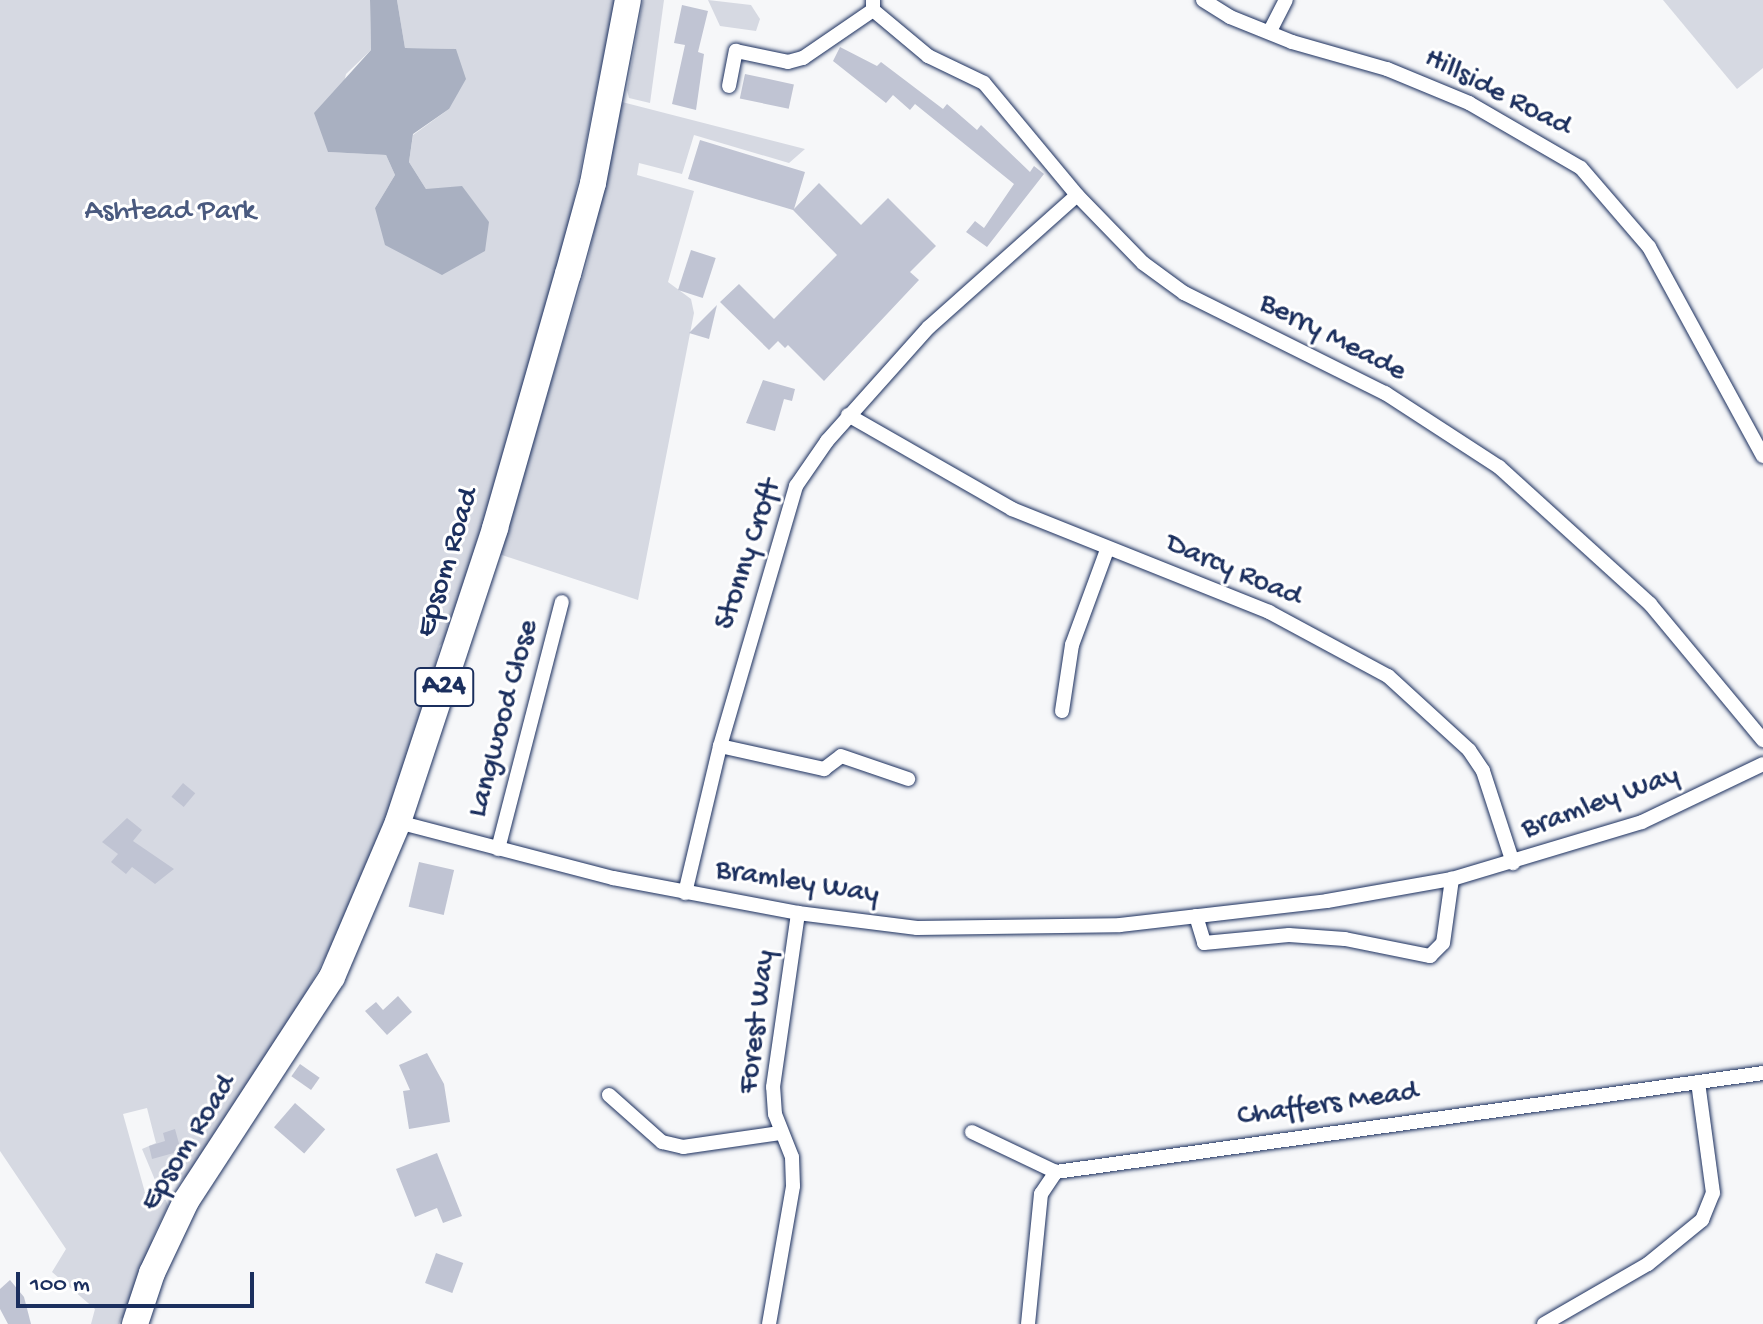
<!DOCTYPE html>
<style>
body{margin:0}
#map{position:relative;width:1763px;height:1324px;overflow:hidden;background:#f6f7f9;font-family:"Gochi Hand",sans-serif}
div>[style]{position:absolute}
.green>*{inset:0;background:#d6d9e2}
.water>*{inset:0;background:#a9b0c1}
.building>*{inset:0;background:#c0c4d3;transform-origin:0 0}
.roads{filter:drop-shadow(0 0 2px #1b2f5e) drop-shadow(0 0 2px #1b2f5e)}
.street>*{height:14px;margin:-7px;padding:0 7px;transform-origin:7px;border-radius:7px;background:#fff}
.highway>*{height:26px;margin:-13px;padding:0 13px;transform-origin:13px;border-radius:13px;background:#fff}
span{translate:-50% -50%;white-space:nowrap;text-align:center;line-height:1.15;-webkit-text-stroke:6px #fff;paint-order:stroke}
.shield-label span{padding:2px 6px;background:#fff;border:2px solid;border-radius:6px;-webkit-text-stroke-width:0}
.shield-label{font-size:28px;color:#1b2f5e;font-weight:700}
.street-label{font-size:30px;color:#1b2f5e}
.park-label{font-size:30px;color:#4a5a7f}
.scale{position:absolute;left:16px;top:1272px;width:238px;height:36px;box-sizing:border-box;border:4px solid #1b2f5e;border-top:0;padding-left:10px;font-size:24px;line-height:28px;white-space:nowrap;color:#1b2f5e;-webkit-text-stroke:6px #fff;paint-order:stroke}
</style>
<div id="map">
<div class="green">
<i style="clip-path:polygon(0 0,370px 0,371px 50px,346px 74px,328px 152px,386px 155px,395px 175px,375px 208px,426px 189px,409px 162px,413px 135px,449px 109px,455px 49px,405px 48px,397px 0,615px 0,565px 244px,452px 635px,439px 646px,430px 702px,395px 803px,339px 932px,291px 1020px,189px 1175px,176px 1183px,155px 1180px,142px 1149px,156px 1143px,147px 1108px,123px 1114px,146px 1196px,166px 1200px,168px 1206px,152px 1239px,155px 1249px,127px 1320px,121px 1318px,119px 1324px,91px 1324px,95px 1309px,52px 1272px,66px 1249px,0 1151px)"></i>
<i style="clip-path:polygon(643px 0,664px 0,650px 103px,629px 98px,627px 90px)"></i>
<i style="clip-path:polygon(708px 0,751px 5px,760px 19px,756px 31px,720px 26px)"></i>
<i style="clip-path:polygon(1663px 0,1763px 0,1763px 68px,1737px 89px)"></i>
<i style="clip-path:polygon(622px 102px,805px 149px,789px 163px,694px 135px,682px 174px,639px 163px,637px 175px,694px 191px,668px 282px,691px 299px,694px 313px,638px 600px,499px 554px,587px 264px)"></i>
</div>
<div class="water">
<i style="clip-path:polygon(370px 0,397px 0,405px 48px,456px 49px,466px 79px,449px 109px,413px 134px,409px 162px,426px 189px,462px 186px,489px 222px,485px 251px,442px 275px,385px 245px,375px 208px,395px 175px,386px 155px,328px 152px,314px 113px,371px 50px)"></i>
</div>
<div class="building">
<i style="clip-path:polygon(682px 5px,708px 11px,698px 52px,704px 54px,696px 110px,672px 104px,685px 45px,674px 43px)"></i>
<i style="clip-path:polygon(840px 47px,877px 66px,881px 62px,943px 109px,947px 104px,977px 130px,981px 125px,1030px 172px,1034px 166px,1044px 174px,987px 247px,966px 232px,975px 221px,984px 228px,1014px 184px,915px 104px,910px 110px,893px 95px,886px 103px,833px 61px)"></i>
<i style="left:745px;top:74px;width:50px;height:25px;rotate:12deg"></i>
<i style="clip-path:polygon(700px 140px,805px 172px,794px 209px,819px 183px,861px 225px,888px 198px,936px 246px,910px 272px,919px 280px,824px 381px,788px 345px,785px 348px,778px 341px,769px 350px,720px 302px,739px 284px,774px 319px,837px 255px,793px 210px,688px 179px)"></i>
<i style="left:691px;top:250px;width:26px;height:42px;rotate:18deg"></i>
<i style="clip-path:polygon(717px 305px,709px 339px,689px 333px)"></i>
<i style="clip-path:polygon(763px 380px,795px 389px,792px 401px,784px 399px,775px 431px,746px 423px)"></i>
<i style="left:183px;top:783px;width:16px;height:18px;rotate:40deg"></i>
<i style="clip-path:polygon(127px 818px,142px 830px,133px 841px,174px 869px,155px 884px,132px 867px,126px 874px,111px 862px,118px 854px,102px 842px)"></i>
<i style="left:419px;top:862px;width:36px;height:46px;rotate:13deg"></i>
<i style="clip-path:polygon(398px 996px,412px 1012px,387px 1035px,365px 1011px,376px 1002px,383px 1010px)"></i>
<i style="clip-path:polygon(427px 1053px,444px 1084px,450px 1122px,409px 1129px,403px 1091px,410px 1090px,399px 1065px)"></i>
<i style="left:300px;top:1064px;width:24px;height:15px;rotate:35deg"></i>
<i style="left:295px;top:1103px;width:40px;height:32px;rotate:41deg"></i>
<i style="clip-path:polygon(175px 1129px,181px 1151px,152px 1159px,149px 1146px,165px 1141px,163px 1133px)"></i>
<i style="clip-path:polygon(437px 1153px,462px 1216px,443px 1223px,437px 1208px,415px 1217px,396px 1169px)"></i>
<i style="left:436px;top:1253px;width:29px;height:32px;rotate:20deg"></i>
<i style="clip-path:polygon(10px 1280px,24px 1297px,31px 1324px,8px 1324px,0 1309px,0 1289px)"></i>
</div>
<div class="roads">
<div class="street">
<i style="left:873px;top:0;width:10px;rotate:90deg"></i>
<i style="left:873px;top:10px;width:72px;rotate:39.9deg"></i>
<i style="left:928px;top:56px;width:62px;rotate:25.7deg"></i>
<i style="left:984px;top:83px;width:146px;rotate:50.3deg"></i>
<i style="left:1077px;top:195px;width:95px;rotate:45.9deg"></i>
<i style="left:1143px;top:263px;width:51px;rotate:36.2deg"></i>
<i style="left:1184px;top:293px;width:225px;rotate:26.5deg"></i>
<i style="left:1385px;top:393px;width:136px;rotate:33deg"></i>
<i style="left:1499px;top:467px;width:204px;rotate:42.2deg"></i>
<i style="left:1650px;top:604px;width:177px;rotate:50.3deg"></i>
<i style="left:1203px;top:0;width:32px;rotate:32deg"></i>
<i style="left:1230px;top:17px;width:67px;rotate:22deg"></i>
<i style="left:1292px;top:42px;width:99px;rotate:15.9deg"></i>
<i style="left:1387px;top:69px;width:89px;rotate:22.5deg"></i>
<i style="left:1469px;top:103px;width:129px;rotate:30.1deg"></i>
<i style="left:1581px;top:168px;width:104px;rotate:49.3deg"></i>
<i style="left:1649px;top:247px;width:238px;rotate:61.4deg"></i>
<i style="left:1270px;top:31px;width:35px;rotate:-63deg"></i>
<i style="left:729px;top:86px;width:36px;rotate:-79deg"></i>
<i style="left:736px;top:51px;width:53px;rotate:11.9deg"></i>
<i style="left:788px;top:62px;width:16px;rotate:-15deg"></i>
<i style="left:803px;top:58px;width:85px;rotate:-34.4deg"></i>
<i style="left:848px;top:415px;width:189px;rotate:29.8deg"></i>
<i style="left:1012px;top:509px;width:277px;rotate:21.8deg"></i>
<i style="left:1269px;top:612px;width:135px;rotate:28.3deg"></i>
<i style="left:1388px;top:676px;width:110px;rotate:42.4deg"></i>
<i style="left:1469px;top:750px;width:25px;rotate:56deg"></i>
<i style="left:1483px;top:771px;width:97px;rotate:71.9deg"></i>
<i style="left:1062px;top:711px;width:67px;rotate:-81.4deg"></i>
<i style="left:1072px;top:645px;width:101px;rotate:-69.8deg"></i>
<i style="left:720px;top:746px;width:107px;rotate:12.5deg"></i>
<i style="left:824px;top:769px;width:21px;rotate:-37deg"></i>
<i style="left:841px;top:756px;width:71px;rotate:18.9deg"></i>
<i style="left:398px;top:822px;width:222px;rotate:14.6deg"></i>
<i style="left:613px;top:878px;width:188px;rotate:10.7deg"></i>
<i style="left:798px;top:913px;width:120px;rotate:7.2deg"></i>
<i style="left:917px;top:928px;width:203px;rotate:-0.8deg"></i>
<i style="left:1120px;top:925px;width:208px;rotate:-6.6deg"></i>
<i style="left:1327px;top:901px;width:127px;rotate:-10deg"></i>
<i style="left:1452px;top:879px;width:198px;rotate:-16.7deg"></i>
<i style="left:1642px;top:822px;width:134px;rotate:-25.6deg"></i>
<i style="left:498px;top:849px;width:255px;rotate:-75.5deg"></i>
<i style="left:685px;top:893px;width:151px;rotate:-76.6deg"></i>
<i style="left:720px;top:746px;width:271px;rotate:-73.7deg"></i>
<i style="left:796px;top:486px;width:55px;rotate:-55.4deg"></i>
<i style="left:827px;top:441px;width:153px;rotate:-48.2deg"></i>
<i style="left:929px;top:327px;width:198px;rotate:-41.7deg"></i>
<i style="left:1196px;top:916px;width:28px;rotate:73deg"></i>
<i style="left:1204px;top:943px;width:85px;rotate:-5.4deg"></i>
<i style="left:1289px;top:935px;width:56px;rotate:4.1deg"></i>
<i style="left:1345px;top:939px;width:87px;rotate:11.3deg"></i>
<i style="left:1430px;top:956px;width:18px;rotate:-45deg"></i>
<i style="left:1443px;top:943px;width:65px;rotate:-82deg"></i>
<i style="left:609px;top:1095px;width:71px;rotate:41.6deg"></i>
<i style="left:662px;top:1142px;width:22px;rotate:13deg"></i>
<i style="left:683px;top:1147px;width:98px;rotate:-8.2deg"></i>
<i style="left:972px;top:1132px;width:93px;rotate:25.5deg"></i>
<i style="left:769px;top:1324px;width:140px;rotate:-80.1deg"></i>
<i style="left:793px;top:1186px;width:29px;rotate:-92deg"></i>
<i style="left:792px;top:1157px;width:46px;rotate:-111.6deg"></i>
<i style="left:775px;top:1114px;width:27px;rotate:-94deg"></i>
<i style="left:773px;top:1087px;width:176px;rotate:-81.8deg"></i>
<i style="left:1028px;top:1324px;width:131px;rotate:-84.3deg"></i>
<i style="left:1041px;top:1194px;width:27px;rotate:-56deg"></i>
<i style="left:1056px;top:1172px;width:714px;rotate:-7.97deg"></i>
<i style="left:1544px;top:1324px;width:120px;rotate:-30deg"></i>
<i style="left:1648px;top:1264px;width:70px;rotate:-39.2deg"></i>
<i style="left:1702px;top:1220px;width:29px;rotate:-68deg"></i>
<i style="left:1713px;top:1193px;width:112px;rotate:-97.7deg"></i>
</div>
<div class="highway">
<i style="left:135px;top:1324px;width:54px;rotate:-71.6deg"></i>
<i style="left:152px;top:1273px;width:80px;rotate:-64.7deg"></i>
<i style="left:186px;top:1201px;width:267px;rotate:-56.9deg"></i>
<i style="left:332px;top:977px;width:168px;rotate:-66.9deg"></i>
<i style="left:398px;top:822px;width:310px;rotate:-71.7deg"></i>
<i style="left:495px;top:528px;width:264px;rotate:-74deg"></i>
<i style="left:568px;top:274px;width:94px;rotate:-74.6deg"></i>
<i style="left:593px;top:183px;width:186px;rotate:-79.2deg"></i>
</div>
</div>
<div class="shield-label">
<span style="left:444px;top:687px">A24</span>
</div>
<div class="street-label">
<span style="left:1497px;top:94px;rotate:27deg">Hillside Road</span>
<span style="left:1332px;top:339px;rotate:27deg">Berry Meade</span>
<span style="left:750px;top:555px;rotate:-72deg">Stonny Croft</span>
<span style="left:449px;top:563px;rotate:-73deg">Epsom Road</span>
<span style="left:1233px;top:572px;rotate:23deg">Darcy Road</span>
<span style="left:505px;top:719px;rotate:-75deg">Langwood Close</span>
<span style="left:1601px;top:804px;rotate:-20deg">Bramley Way</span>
<span style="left:797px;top:884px;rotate:9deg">Bramley Way</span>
<span style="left:759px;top:1022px;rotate:-83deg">Forest Way</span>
<span style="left:1328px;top:1106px;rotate:-8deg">Chaffers Mead</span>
<span style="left:190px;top:1144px;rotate:-58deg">Epsom Road</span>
</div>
<div class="park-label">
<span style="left:170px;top:213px">Ashtead Park</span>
</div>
<div class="scale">100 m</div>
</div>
